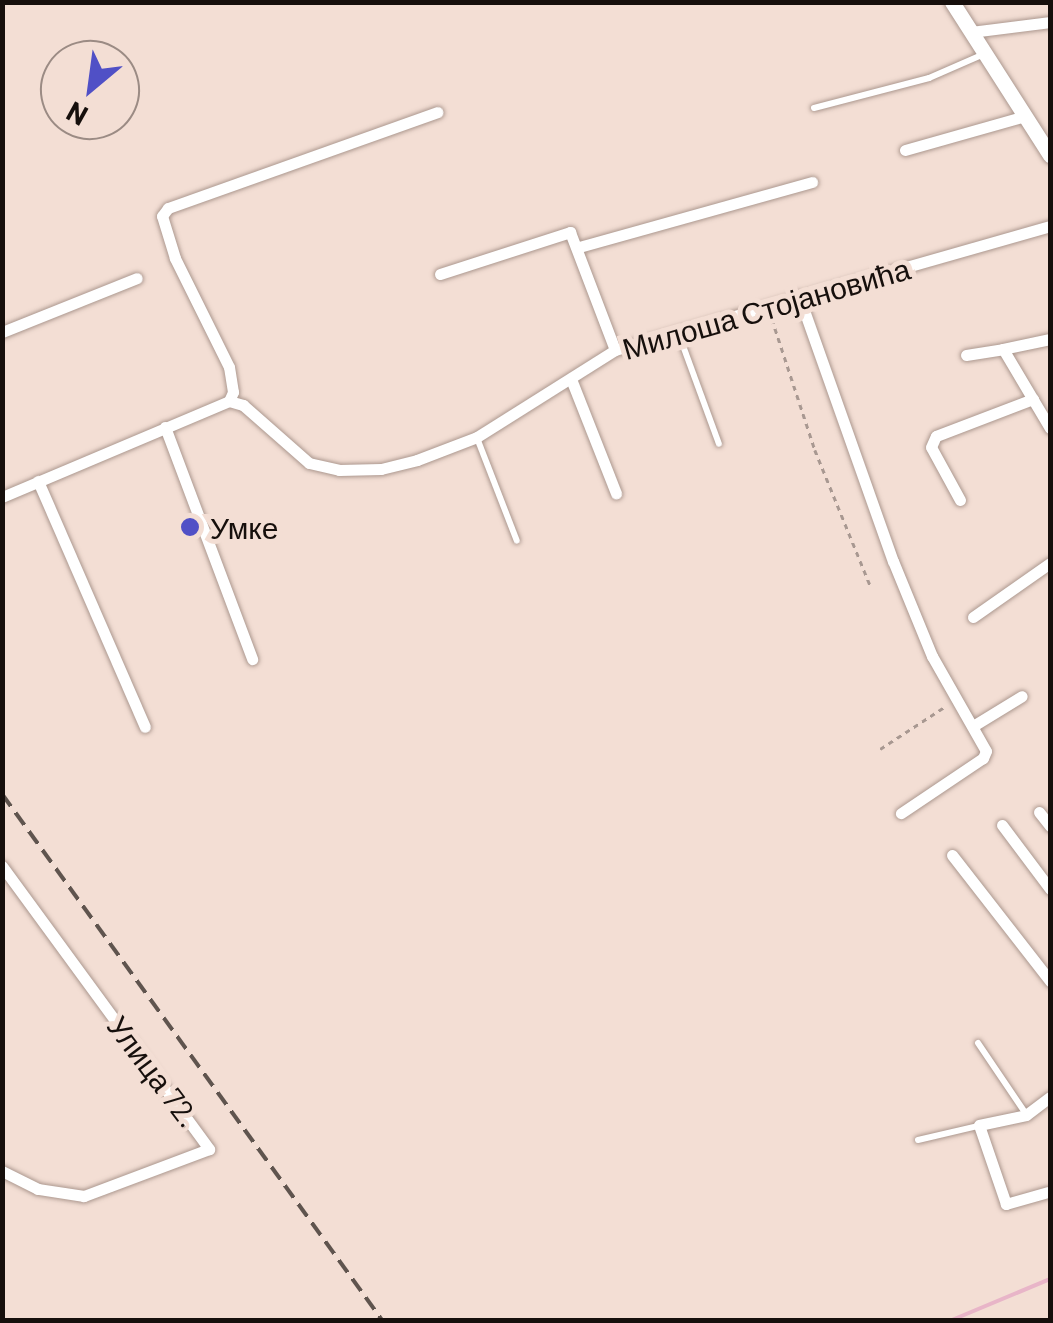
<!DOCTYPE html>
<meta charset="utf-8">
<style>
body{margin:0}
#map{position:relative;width:1053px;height:1323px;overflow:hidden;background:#f3ded4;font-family:Barlow,sans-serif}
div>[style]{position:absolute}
.stream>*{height:4px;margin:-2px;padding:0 2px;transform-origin:2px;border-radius:2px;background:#e8b5c8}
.path>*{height:2.5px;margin-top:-1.25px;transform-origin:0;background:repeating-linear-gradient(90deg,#a89891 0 5px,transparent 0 10px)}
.roads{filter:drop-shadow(0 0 2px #ac988f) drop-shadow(0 0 2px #ac988f)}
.service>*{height:6px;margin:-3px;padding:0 3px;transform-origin:3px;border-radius:3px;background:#fff}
.minor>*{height:11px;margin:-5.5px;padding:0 5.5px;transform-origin:5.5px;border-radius:5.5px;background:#fff}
.secondary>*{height:15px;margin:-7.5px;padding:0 7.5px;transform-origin:7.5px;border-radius:7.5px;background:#fff}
.rail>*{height:4px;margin-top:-2px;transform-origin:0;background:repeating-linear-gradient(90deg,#5f544e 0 15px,transparent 0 23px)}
.dots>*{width:28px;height:28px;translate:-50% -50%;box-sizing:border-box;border:5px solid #f3ded4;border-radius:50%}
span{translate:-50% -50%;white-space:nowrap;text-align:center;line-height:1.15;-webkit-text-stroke:10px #f3ded4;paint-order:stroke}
.street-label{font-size:30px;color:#160f0c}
.poi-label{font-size:30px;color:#160f0c}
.left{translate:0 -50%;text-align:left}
.frame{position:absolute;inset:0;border:5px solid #160f0c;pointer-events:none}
.north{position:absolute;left:40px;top:40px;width:100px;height:100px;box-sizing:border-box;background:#f3ded4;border:2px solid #9b8b84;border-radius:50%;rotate:209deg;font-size:28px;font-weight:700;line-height:40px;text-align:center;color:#160f0c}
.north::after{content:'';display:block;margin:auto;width:35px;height:45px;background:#5050c6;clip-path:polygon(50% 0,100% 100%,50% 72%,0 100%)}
</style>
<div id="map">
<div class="stream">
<i style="left:952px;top:1320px;width:106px;rotate:-22.7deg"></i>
</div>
<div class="path">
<i style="left:772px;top:319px;width:138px;rotate:71.8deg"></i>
<i style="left:815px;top:450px;width:146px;rotate:67.8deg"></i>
<i style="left:880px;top:749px;width:79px;rotate:-33.1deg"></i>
</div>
<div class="roads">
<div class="service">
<i style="left:814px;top:108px;width:119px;rotate:-14.6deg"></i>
<i style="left:929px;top:78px;width:60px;rotate:-23.6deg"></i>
<i style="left:678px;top:332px;width:119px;rotate:69.9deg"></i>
<i style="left:477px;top:438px;width:110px;rotate:68.8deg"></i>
<i style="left:978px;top:1043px;width:86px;rotate:55.9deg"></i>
<i style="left:918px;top:1140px;width:62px;rotate:-13.1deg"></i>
</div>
<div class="minor">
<i style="left:971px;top:32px;width:80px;rotate:-7.2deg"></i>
<i style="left:905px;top:150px;width:125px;rotate:-15.8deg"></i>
<i style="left:579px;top:247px;width:242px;rotate:-15.6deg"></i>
<i style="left:440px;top:274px;width:137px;rotate:-17.9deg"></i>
<i style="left:570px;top:232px;width:126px;rotate:69.1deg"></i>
<i style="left:799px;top:296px;width:281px;rotate:70.5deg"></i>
<i style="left:893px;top:561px;width:103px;rotate:67.7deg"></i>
<i style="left:932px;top:656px;width:109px;rotate:60.4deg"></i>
<i style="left:986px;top:751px;width:8px;rotate:113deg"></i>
<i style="left:983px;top:758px;width:99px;rotate:146.1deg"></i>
<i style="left:2px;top:332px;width:145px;rotate:-21.8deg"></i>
<i style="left:1050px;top:339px;width:48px;rotate:168deg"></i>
<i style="left:1003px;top:349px;width:92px;rotate:59.3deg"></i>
<i style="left:966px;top:355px;width:37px;rotate:-9deg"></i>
<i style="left:571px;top:379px;width:123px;rotate:68.5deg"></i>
<i style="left:229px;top:401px;width:10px;rotate:-66deg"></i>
<i style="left:233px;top:392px;width:25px;rotate:-99deg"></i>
<i style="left:229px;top:367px;width:122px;rotate:-116.4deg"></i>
<i style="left:175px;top:258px;width:44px;rotate:-107.2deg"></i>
<i style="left:162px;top:216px;width:10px;rotate:-53deg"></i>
<i style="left:168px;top:208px;width:286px;rotate:-19.6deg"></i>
<i style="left:165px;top:427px;width:248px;rotate:69.4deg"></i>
<i style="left:38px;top:481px;width:268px;rotate:66.5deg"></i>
<i style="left:2px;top:497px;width:246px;rotate:-22.9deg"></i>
<i style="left:229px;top:401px;width:15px;rotate:16deg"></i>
<i style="left:243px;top:405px;width:88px;rotate:41.3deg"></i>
<i style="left:309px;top:463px;width:31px;rotate:13deg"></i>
<i style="left:339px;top:470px;width:42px;rotate:-1.4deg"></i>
<i style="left:381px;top:469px;width:37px;rotate:-14deg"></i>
<i style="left:417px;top:460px;width:64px;rotate:-21deg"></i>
<i style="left:477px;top:437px;width:163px;rotate:-32.2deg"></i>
<i style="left:615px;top:350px;width:452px;rotate:-15.9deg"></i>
<i style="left:960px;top:500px;width:60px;rotate:-118.7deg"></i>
<i style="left:931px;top:447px;width:12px;rotate:-66deg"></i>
<i style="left:936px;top:436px;width:104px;rotate:-20.9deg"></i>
<i style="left:973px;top:617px;width:94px;rotate:-35deg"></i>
<i style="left:973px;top:726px;width:57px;rotate:-31.5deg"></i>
<i style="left:1039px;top:812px;width:18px;rotate:52deg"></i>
<i style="left:1002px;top:825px;width:80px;rotate:53.1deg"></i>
<i style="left:952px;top:855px;width:160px;rotate:52.1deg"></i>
<i style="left:2px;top:866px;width:351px;rotate:53.8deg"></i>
<i style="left:209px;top:1149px;width:134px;rotate:159.4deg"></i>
<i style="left:84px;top:1196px;width:47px;rotate:-171.3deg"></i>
<i style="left:38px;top:1189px;width:40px;rotate:-153.4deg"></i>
<i style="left:1048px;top:1192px;width:44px;rotate:164.1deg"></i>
<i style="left:1006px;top:1204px;width:83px;rotate:-108.9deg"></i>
<i style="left:979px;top:1125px;width:48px;rotate:-12deg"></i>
<i style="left:1026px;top:1115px;width:30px;rotate:-37deg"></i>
</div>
<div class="secondary">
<i style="left:952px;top:2px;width:182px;rotate:57.4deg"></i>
</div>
</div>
<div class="rail">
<i style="left:2px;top:794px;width:649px;rotate:54.15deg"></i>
</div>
<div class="dots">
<i style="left:190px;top:527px;background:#5050c6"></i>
</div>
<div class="street-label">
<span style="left:766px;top:308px;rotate:-16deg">Милоша Стојановића</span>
<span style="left:154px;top:1071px;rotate:53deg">Улица 72.</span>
</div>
<div class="poi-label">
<span class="left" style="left:210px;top:527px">Умке</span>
</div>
<div class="frame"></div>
<div class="north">N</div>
</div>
